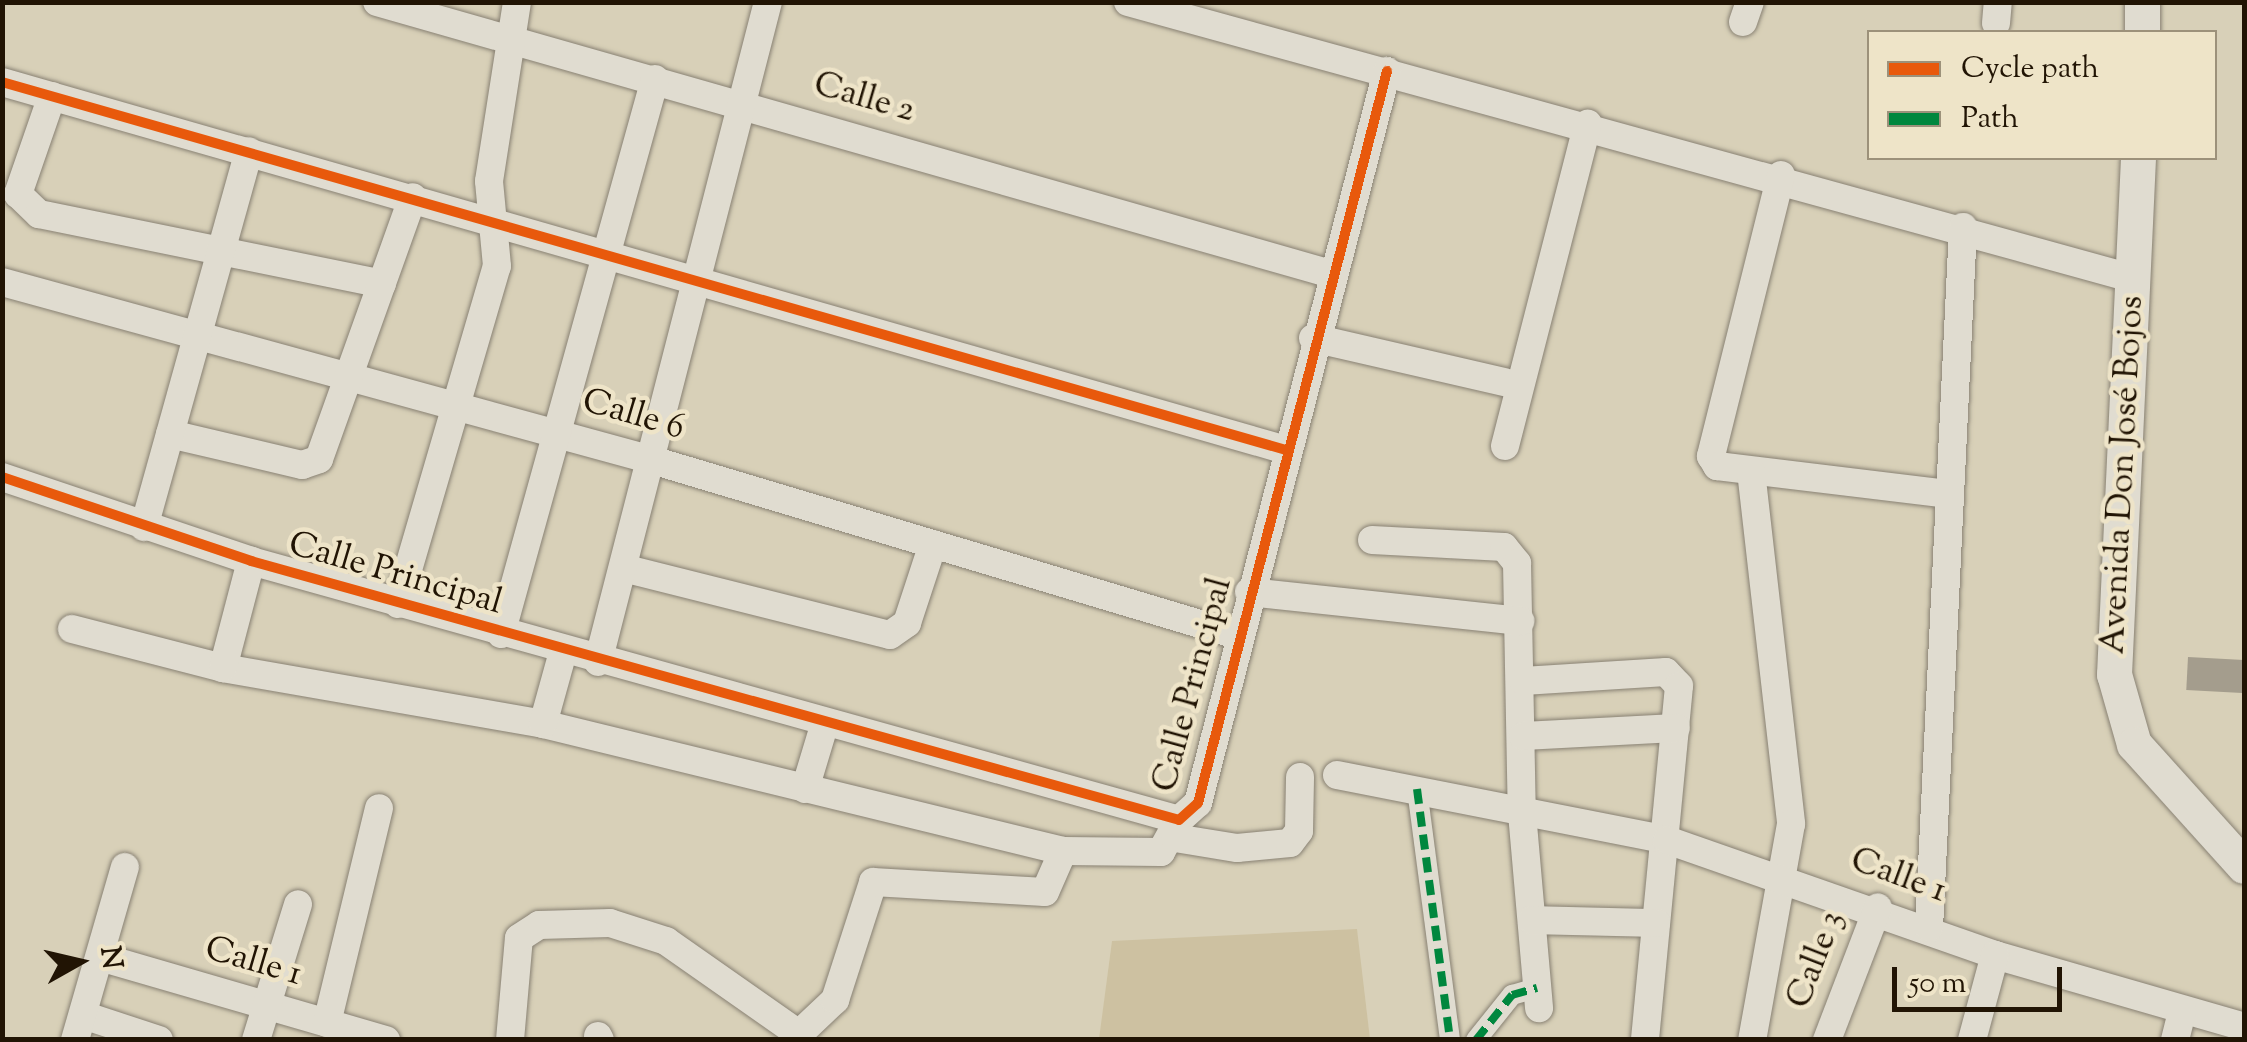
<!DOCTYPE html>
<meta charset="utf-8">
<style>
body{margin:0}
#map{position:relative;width:2247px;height:1042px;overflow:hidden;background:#d8d0b8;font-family:"Sorts Mill Goudy",serif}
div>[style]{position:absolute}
.green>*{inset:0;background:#cdc1a1}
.building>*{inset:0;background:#a49d8d;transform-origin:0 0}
.roads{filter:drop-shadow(0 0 2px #888173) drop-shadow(0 0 2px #888173)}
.pedestrian>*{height:20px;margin:-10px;padding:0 10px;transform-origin:10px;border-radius:10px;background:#e0dcd0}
.minor>*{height:28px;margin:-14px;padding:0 14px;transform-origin:14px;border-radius:14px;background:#e0dcd0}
.tertiary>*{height:35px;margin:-17.5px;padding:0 17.5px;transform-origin:17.5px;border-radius:17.5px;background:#e0dcd0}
.quiet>*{height:8px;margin-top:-4px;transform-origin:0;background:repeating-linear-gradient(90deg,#00873e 0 15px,transparent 0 23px)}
.cycleway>*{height:10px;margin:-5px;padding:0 5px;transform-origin:5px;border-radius:5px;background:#e8590c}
span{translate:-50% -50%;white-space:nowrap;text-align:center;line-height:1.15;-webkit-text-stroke:9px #eee4c8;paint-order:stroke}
.street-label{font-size:35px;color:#211404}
.frame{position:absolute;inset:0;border:5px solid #211404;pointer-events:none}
.legend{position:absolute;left:1867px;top:30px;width:350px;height:130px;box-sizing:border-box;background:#eee4c8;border:2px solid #9c917a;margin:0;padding:12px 18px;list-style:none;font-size:30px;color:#211404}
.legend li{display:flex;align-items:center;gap:20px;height:50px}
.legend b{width:50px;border:2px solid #9c917a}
.north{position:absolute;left:30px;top:912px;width:100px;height:100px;-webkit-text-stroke:8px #eee4c8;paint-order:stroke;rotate:82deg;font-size:28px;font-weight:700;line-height:40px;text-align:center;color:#211404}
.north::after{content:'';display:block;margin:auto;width:35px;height:45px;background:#211404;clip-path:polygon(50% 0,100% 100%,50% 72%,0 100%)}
.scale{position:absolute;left:1892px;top:967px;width:170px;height:45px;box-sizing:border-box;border:5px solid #211404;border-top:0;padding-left:12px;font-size:30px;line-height:35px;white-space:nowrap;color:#211404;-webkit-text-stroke:8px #eee4c8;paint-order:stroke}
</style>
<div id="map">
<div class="green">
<i style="clip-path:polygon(1357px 929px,1370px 1039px,1099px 1039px,1112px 941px)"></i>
</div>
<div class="building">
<i style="left:2188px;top:657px;width:56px;height:33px;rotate:3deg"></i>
</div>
<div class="roads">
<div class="pedestrian">
<i style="left:1417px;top:789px;width:253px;rotate:82.5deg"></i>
<i style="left:1476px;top:1040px;width:58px;rotate:-51.3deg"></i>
<i style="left:1512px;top:995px;width:26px;rotate:-16deg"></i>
</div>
<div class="minor">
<i style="left:377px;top:2px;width:989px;rotate:15.91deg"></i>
<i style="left:1128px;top:2px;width:1044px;rotate:15.38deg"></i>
<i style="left:1743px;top:22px;width:21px;rotate:-71deg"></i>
<i style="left:1996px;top:23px;width:21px;rotate:-85deg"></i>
<i style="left:2px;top:82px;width:1333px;rotate:15.99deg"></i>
<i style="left:52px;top:96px;width:104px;rotate:109.1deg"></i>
<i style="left:18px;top:194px;width:29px;rotate:44deg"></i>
<i style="left:39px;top:214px;width:350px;rotate:11.5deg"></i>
<i style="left:1781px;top:175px;width:290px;rotate:104deg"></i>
<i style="left:1711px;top:456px;width:12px;rotate:59deg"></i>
<i style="left:1717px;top:466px;width:232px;rotate:6.9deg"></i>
<i style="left:2px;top:282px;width:674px;rotate:15.31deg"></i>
<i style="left:652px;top:460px;width:614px;rotate:16.66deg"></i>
<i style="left:1313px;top:338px;width:209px;rotate:13deg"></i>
<i style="left:170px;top:434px;width:136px;rotate:13.2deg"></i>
<i style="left:302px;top:465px;width:18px;rotate:-19deg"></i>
<i style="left:319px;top:459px;width:278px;rotate:-70.3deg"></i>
<i style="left:1505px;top:446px;width:333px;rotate:-75.6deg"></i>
<i style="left:1751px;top:471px;width:355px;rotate:83.5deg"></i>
<i style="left:1791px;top:824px;width:219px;rotate:100.2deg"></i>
<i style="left:2px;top:477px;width:263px;rotate:18.6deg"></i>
<i style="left:251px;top:561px;width:963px;rotate:15.59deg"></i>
<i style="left:1179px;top:820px;width:25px;rotate:-42deg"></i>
<i style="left:1198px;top:803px;width:756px;rotate:-75.52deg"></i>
<i style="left:144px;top:527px;width:390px;rotate:-74.4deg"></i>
<i style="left:1372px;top:540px;width:132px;rotate:3deg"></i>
<i style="left:1504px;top:547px;width:21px;rotate:51deg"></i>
<i style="left:1517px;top:563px;width:250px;rotate:88.9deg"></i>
<i style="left:1522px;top:813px;width:196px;rotate:85deg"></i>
<i style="left:623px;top:568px;width:275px;rotate:14.1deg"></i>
<i style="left:890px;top:635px;width:21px;rotate:-35deg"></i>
<i style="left:907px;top:623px;width:83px;rotate:-71.8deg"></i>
<i style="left:1249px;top:592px;width:273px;rotate:6.1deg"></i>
<i style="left:398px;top:604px;width:352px;rotate:-73.7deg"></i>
<i style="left:497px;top:266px;width:85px;rotate:-95.4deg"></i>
<i style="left:489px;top:181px;width:181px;rotate:-81.1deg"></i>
<i style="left:72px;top:629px;width:156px;rotate:14.5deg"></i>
<i style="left:223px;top:668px;width:325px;rotate:9.9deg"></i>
<i style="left:543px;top:724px;width:535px;rotate:13.72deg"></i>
<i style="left:1063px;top:851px;width:98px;rotate:0.6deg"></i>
<i style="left:1161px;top:852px;width:37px;rotate:-61deg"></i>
<i style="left:501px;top:634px;width:576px;rotate:-74.49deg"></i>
<i style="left:598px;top:662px;width:682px;rotate:-75.56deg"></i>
<i style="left:223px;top:668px;width:111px;rotate:-75.3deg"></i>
<i style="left:1523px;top:681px;width:143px;rotate:-3.6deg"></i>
<i style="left:1666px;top:672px;width:19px;rotate:47deg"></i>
<i style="left:1679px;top:686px;width:356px;rotate:95.5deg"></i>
<i style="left:543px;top:724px;width:75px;rotate:-74.5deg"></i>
<i style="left:1523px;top:736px;width:153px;rotate:-3deg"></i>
<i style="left:1337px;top:775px;width:336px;rotate:11.1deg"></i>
<i style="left:1667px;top:840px;width:348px;rotate:19.3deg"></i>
<i style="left:1995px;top:955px;width:259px;rotate:16.1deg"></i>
<i style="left:805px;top:789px;width:66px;rotate:-73.2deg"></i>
<i style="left:1175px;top:838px;width:63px;rotate:9.2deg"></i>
<i style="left:1237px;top:848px;width:53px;rotate:-5.4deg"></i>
<i style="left:1290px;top:843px;width:15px;rotate:-53deg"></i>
<i style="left:1299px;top:831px;width:54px;rotate:-88.9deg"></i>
<i style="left:1532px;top:920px;width:124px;rotate:1.4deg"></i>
<i style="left:1929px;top:928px;width:702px;rotate:-87.22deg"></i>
<i style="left:100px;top:957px;width:298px;rotate:16.2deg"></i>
<i style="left:83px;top:1015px;width:80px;rotate:18.2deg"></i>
<i style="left:327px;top:1023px;width:221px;rotate:-76.4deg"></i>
<i style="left:598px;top:1036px;width:4px;rotate:63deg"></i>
<i style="left:75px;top:1040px;width:180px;rotate:-73.9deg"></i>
<i style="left:256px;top:1040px;width:142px;rotate:-72.8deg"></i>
<i style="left:510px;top:1040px;width:102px;rotate:-85deg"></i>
<i style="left:519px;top:938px;width:24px;rotate:-33deg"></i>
<i style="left:539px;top:925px;width:71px;rotate:-1.6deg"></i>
<i style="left:610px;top:923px;width:59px;rotate:17.8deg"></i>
<i style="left:666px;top:941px;width:162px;rotate:35deg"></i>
<i style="left:799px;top:1034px;width:50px;rotate:-43.4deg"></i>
<i style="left:835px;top:1000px;width:124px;rotate:-72.1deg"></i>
<i style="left:873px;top:882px;width:172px;rotate:3.3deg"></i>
<i style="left:1045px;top:892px;width:45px;rotate:-66.3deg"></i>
<i style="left:1827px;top:1040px;width:142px;rotate:-69deg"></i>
<i style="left:1972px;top:1040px;width:88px;rotate:-74.9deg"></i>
<i style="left:2175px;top:1040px;width:30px;rotate:-76deg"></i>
</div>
<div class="tertiary">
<i style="left:2142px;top:32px;width:30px;rotate:-90deg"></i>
<i style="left:2138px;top:158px;width:517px;rotate:92.66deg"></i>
<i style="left:2114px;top:674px;width:73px;rotate:74.1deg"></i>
<i style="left:2134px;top:744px;width:164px;rotate:48deg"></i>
</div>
</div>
<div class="quiet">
<i style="left:1417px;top:789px;width:253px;rotate:82.5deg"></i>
<i style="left:1476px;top:1040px;width:58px;rotate:-51.3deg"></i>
<i style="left:1512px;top:995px;width:26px;rotate:-16deg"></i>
</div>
<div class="cycleway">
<i style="left:2px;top:82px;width:1333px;rotate:15.99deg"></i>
<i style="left:2px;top:477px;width:263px;rotate:18.6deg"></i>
<i style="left:251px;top:561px;width:963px;rotate:15.59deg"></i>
<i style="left:1179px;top:820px;width:25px;rotate:-42deg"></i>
<i style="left:1198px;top:803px;width:756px;rotate:-75.52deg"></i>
</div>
<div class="street-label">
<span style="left:864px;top:99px;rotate:16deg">Calle 2</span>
<span style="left:633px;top:416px;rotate:16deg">Calle 6</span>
<span style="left:2124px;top:475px;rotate:-87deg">Avenida Don José Bojos</span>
<span style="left:395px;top:575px;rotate:16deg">Calle Principal</span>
<span style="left:1194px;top:685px;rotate:-75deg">Calle Principal</span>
<span style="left:1898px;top:877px;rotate:20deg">Calle 1</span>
<span style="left:1817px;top:960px;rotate:-69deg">Calle 3</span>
<span style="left:253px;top:963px;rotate:16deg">Calle 1</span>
</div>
<div class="frame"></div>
<ul class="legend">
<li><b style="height:12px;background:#e8590c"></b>Cycle path</li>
<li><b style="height:12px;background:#00873e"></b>Path</li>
</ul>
<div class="north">N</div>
<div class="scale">50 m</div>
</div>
